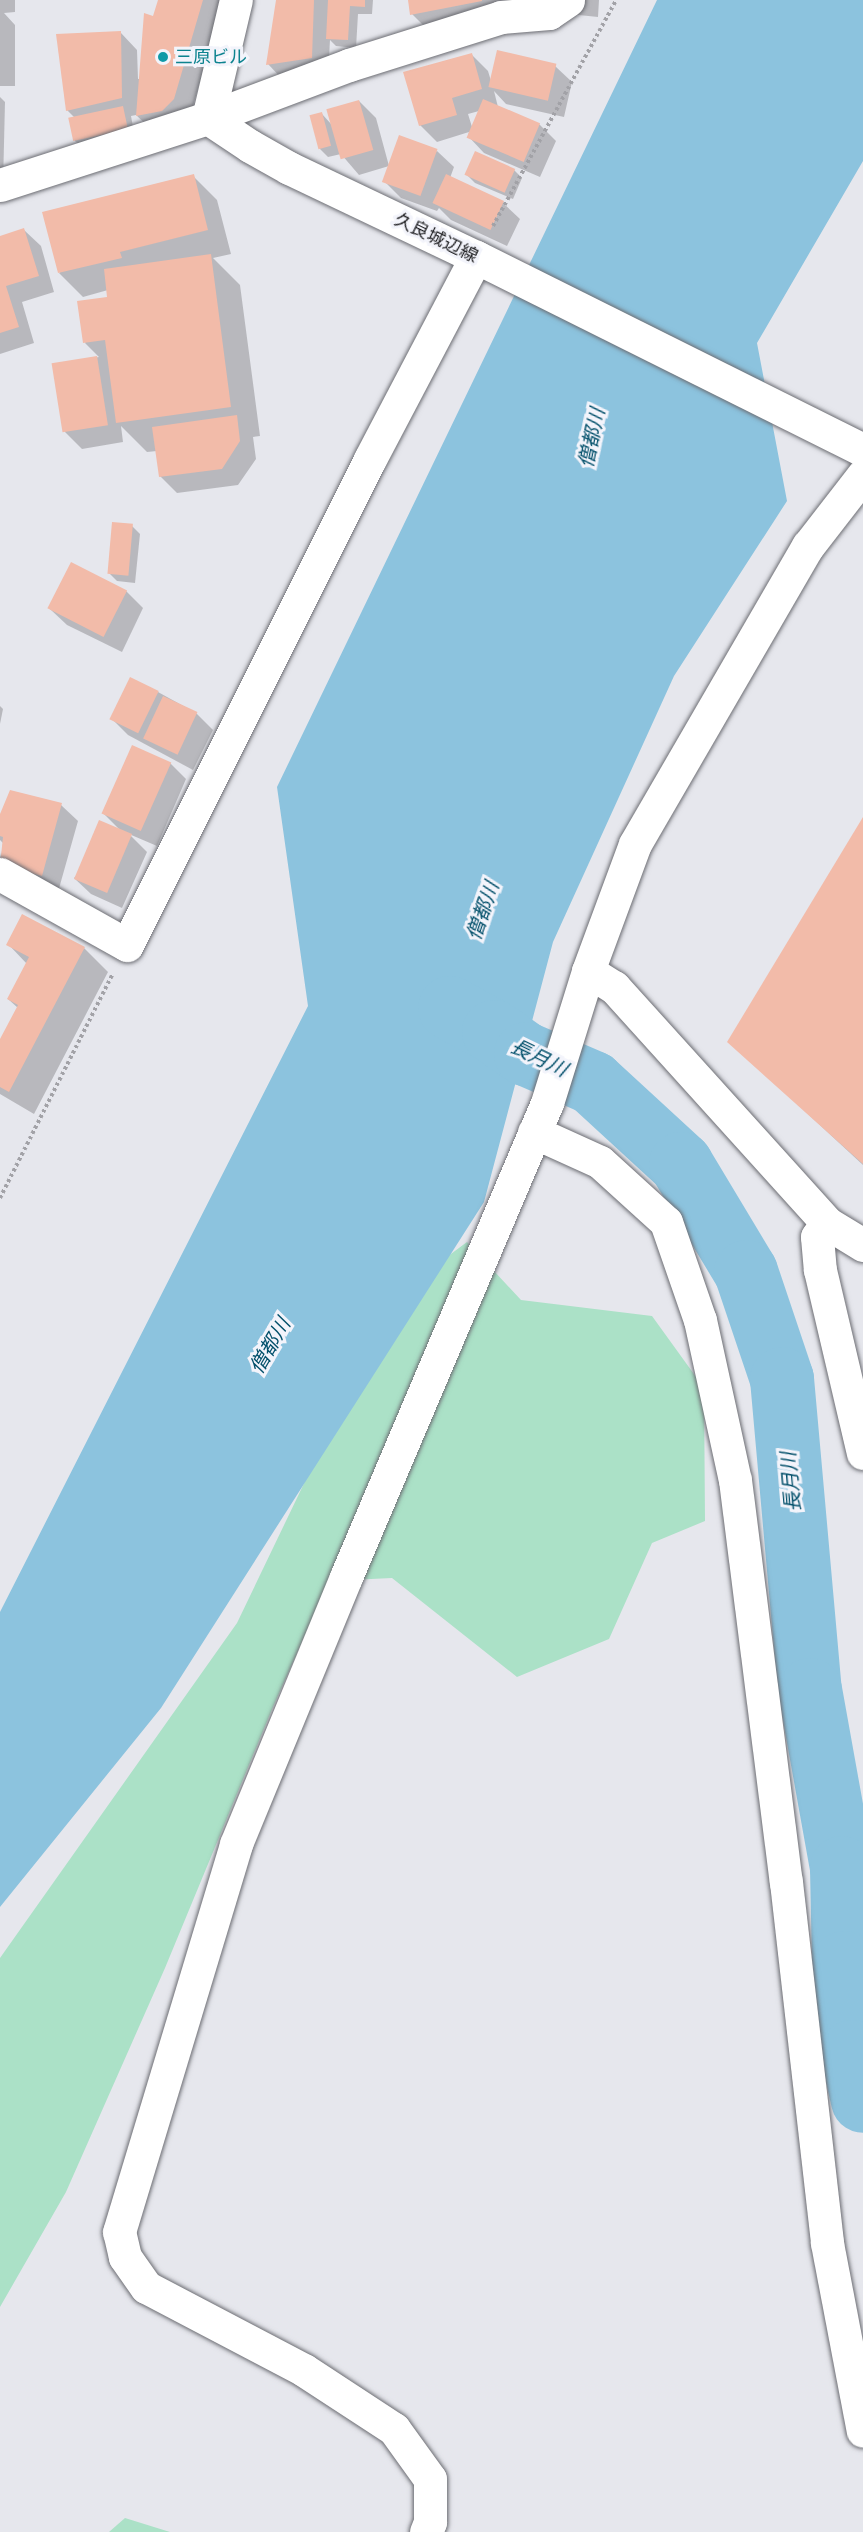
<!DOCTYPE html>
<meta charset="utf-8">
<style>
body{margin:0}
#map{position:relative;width:863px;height:2532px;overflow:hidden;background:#e6e7ed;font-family:"DejaVu Sans","Noto Sans JP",sans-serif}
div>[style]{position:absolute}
.green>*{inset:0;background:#abe1c7}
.water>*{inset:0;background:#8cc3de}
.shadow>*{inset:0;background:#0003}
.river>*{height:64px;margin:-32px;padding:0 32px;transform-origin:32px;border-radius:32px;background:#8cc3de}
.building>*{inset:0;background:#f2bba9;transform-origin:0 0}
.path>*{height:4px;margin-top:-2px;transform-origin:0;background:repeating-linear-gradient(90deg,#a2a2a7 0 3px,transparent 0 6px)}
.roads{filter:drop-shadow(0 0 2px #6c6d73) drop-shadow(0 0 2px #6c6d73)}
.street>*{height:33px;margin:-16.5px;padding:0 16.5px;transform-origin:16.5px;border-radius:16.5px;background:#fff}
.secondary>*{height:33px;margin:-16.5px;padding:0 16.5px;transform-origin:16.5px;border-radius:16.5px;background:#fff}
.dots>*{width:16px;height:16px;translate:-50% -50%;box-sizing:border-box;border:3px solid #f3f4fb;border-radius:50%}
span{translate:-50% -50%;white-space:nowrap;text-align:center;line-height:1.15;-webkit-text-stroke:6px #f3f4fb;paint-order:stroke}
.culture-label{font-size:18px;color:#0d838f}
.left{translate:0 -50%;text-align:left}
.street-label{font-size:18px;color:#202023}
.water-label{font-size:20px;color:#03506b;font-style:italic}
</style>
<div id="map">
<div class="green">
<i style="clip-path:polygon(467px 1242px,521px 1300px,652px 1316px,704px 1388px,705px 1521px,652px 1543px,609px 1639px,517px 1677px,392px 1578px,329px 1581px,273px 1707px,165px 1968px,66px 2192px,0 2307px,0 1958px,237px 1623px,370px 1346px,428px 1271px)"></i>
<i style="clip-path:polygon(125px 2518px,170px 2532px,109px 2532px)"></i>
</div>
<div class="water">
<i style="clip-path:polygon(657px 0,863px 0,863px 161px,757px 343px,787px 501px,674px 676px,553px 942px,484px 1202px,161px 1708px,0 1907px,0 1612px,308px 1006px,277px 787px)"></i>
</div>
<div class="shadow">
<i style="clip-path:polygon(0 0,15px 0,15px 12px,4px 13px,15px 25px,15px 86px,0 86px)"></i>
<i style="clip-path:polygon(160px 0,224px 0,190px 116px,154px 132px,136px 115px,131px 116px,135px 137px,83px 149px,75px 141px,76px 119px,67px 110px,121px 33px,137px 50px,138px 79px,140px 79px)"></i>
<i style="clip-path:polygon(277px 0,373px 0,372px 14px,358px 14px,356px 48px,336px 46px,330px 40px,328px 75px,284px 81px,268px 64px)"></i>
<i style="clip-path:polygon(409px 0,599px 0,598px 17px,540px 11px,436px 38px,412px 14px)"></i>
<i style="clip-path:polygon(evenodd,471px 54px,488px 71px,491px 81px,555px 66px,572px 82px,564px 117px,506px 104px,494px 91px,498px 107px,539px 124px,556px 141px,540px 177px,484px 153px,468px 136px,469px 132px,437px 142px,420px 125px,471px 54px,479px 111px,472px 127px,468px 114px,479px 111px)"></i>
<i style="clip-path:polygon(0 97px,5px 102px,3px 185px,0 186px)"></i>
<i style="clip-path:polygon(359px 101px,376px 118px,389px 166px,359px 175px,341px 154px,328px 157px,320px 149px,322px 114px,332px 125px)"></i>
<i style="clip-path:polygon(437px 151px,454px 167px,450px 178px,503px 203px,520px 219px,507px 246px,451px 220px,439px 208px,437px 211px,401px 198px,384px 181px)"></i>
<i style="clip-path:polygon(514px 170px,522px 178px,513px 199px,475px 183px,467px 175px)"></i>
<i style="clip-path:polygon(193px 176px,217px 200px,231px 254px,213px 258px,240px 285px,260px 436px,253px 437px,256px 459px,238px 485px,177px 493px,160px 476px,157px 451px,147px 452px,121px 426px,123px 442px,82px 449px,65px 432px,54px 365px,99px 357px,85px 343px,109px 298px,108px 290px,83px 297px,59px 273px)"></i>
<i style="clip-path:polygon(24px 230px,41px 246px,54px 292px,22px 302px,34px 343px,0 354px,0 237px)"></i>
<i style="clip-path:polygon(132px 526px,140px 534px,135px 583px,117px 581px,109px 573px)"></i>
<i style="clip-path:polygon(126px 591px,143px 608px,122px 652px,67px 625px,50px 609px)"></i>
<i style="clip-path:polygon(158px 692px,196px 713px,213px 730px,193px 770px,128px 735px,111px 718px)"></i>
<i style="clip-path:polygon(0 706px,3px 709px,0 724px)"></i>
<i style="clip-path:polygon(170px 763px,186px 779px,157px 846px,129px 834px,147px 852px,122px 908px,91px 894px,74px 878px,121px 831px,103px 813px)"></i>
<i style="clip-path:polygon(61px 805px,78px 821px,58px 892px,0 866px,3px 843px,0 840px,0 818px)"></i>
<i style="clip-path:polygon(863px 820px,863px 1165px,729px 1041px)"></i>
<i style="clip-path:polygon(8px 944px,84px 948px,108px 972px,34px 1114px,0 1094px,0 1042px,18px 1008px,8px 999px,27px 964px)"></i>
</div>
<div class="river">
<i style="left:450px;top:1008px;width:50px;rotate:28.6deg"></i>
<i style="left:494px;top:1032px;width:39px;rotate:35deg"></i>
<i style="left:526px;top:1054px;width:73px;rotate:23.4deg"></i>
<i style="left:593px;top:1083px;width:120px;rotate:42.6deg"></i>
<i style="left:681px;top:1164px;width:126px;rotate:59deg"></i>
<i style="left:746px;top:1272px;width:113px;rotate:71.4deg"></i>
<i style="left:782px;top:1379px;width:312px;rotate:84.9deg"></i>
<i style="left:810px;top:1690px;width:181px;rotate:79.8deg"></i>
<i style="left:842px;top:1868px;width:95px;rotate:88.8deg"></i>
<i style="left:844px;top:1963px;width:89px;rotate:84.9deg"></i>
<i style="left:852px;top:2052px;width:50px;rotate:77.3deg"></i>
</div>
<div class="building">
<i style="clip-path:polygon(158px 0,203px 0,174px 99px,162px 111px,136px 116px,144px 13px,153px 16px)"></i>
<i style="clip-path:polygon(276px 0,314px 0,312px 58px,266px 65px)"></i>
<i style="clip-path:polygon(328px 0,365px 0,365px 7px,350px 6px,348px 40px,326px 39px)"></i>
<i style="clip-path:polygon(408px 0,482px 0,482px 1px,410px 15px)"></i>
<i style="clip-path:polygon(121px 31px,122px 98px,66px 111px,56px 34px)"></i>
<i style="left:497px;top:50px;width:61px;height:38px;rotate:13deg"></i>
<i style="clip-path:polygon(472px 53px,482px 89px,452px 98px,457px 115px,419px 126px,403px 72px)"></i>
<i style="left:483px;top:99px;width:62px;height:42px;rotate:23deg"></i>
<i style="left:359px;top:100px;width:52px;height:34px;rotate:74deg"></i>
<i style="left:123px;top:106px;width:24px;height:56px;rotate:78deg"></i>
<i style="left:322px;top:112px;width:35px;height:13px;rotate:75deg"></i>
<i style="left:399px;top:135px;width:41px;height:50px;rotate:20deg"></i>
<i style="left:475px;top:151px;width:44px;height:26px;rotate:24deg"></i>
<i style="clip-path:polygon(194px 174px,208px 230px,120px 252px,122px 258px,58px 273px,42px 212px)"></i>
<i style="left:446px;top:174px;width:64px;height:32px;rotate:25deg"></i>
<i style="clip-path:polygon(24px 228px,39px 276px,6px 286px,19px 327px,0 333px,0 236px)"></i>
<i style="clip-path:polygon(211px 254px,231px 407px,116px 423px,105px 340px,83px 343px,77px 301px,107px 297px,104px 269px)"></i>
<i style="left:97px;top:356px;width:70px;height:46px;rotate:81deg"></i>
<i style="clip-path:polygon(237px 415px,240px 441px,222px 469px,159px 477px,152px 427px)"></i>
<i style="left:112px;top:522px;width:21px;height:52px;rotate:5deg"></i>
<i style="left:71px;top:562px;width:63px;height:52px;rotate:27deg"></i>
<i style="left:130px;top:677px;width:32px;height:47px;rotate:26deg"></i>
<i style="left:163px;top:696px;width:38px;height:47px;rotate:25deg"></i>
<i style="left:132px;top:745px;width:43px;height:75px;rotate:24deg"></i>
<i style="clip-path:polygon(10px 790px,62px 803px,42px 876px,0 865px,3px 837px,0 836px,0 814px)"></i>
<i style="clip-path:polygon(863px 817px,863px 1164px,727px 1042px)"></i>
<i style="left:99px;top:820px;width:36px;height:64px;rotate:23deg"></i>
<i style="clip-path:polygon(22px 914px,85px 947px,9px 1092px,0 1087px,0 1039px,18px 1005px,7px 999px,29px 957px,6px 945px)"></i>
</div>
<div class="path">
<i style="left:493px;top:226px;width:257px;rotate:-61.4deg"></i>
<i style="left:0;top:1198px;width:250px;rotate:-63.3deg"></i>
</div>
<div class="roads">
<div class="street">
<i style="left:208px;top:118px;width:151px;rotate:-20.6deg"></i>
<i style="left:349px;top:65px;width:159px;rotate:-17.5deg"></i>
<i style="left:501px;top:17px;width:48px;rotate:-4.8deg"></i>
<i style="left:549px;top:13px;width:23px;rotate:-34deg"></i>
<i style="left:208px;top:118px;width:121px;rotate:-76.7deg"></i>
<i style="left:0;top:874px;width:145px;rotate:29.2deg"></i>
<i style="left:127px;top:945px;width:543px;rotate:-63.43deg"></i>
<i style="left:370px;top:459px;width:228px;rotate:-62.3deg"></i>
<i style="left:588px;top:971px;width:31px;rotate:32deg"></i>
<i style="left:614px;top:987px;width:318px;rotate:47.9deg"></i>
<i style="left:827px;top:1223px;width:42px;rotate:31.4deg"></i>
<i style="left:534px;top:1132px;width:72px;rotate:24.4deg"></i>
<i style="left:600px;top:1162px;width:89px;rotate:42.3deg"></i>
<i style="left:666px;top:1222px;width:104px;rotate:70.9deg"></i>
<i style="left:700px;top:1320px;width:164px;rotate:77.7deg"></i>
<i style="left:735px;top:1480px;width:405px;rotate:82.8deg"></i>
<i style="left:786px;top:1882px;width:363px;rotate:83.5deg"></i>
<i style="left:827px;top:2243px;width:191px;rotate:79.2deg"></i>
<i style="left:827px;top:1223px;width:17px;rotate:126deg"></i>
<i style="left:817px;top:1237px;width:33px;rotate:85deg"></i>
<i style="left:820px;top:1270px;width:188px;rotate:76.8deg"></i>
<i style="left:426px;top:2532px;width:11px;rotate:-68deg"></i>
<i style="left:430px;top:2522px;width:43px;rotate:-90deg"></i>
<i style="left:430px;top:2479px;width:62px;rotate:-125.8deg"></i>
<i style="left:394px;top:2429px;width:108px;rotate:-146.8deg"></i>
<i style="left:304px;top:2370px;width:178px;rotate:-152.3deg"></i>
<i style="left:146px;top:2287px;width:37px;rotate:-125deg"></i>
<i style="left:125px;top:2257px;width:26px;rotate:-103deg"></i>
<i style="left:119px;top:2232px;width:405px;rotate:-73.2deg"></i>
<i style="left:236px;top:1844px;width:289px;rotate:-67.6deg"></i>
<i style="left:346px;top:1577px;width:515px;rotate:-67.02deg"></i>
<i style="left:547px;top:1103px;width:138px;rotate:-72.7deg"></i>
<i style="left:588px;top:971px;width:135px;rotate:-69.7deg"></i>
<i style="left:635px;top:844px;width:345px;rotate:-59.9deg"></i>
<i style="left:808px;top:546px;width:90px;rotate:-52.2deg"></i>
</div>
<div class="secondary">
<i style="left:0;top:185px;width:219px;rotate:-17.9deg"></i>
<i style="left:208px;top:118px;width:50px;rotate:33.7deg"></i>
<i style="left:250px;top:146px;width:45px;rotate:29.4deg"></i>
<i style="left:289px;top:168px;width:207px;rotate:25.5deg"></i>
<i style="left:476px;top:257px;width:432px;rotate:26.5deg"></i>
</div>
</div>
<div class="dots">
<i style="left:163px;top:57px;background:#0f9aa8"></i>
</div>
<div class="culture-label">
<span class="left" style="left:175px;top:57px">三原ビル</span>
</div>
<div class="street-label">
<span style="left:436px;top:238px;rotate:26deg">久良城辺線</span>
</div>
<div class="water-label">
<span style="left:592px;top:438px;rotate:-78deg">僧都川</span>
<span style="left:483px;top:911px;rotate:-71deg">僧都川</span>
<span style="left:539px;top:1058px;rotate:26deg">長月川</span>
<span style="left:270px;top:1346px;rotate:-60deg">僧都川</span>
<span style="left:791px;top:1482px;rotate:-95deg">長月川</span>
</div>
</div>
